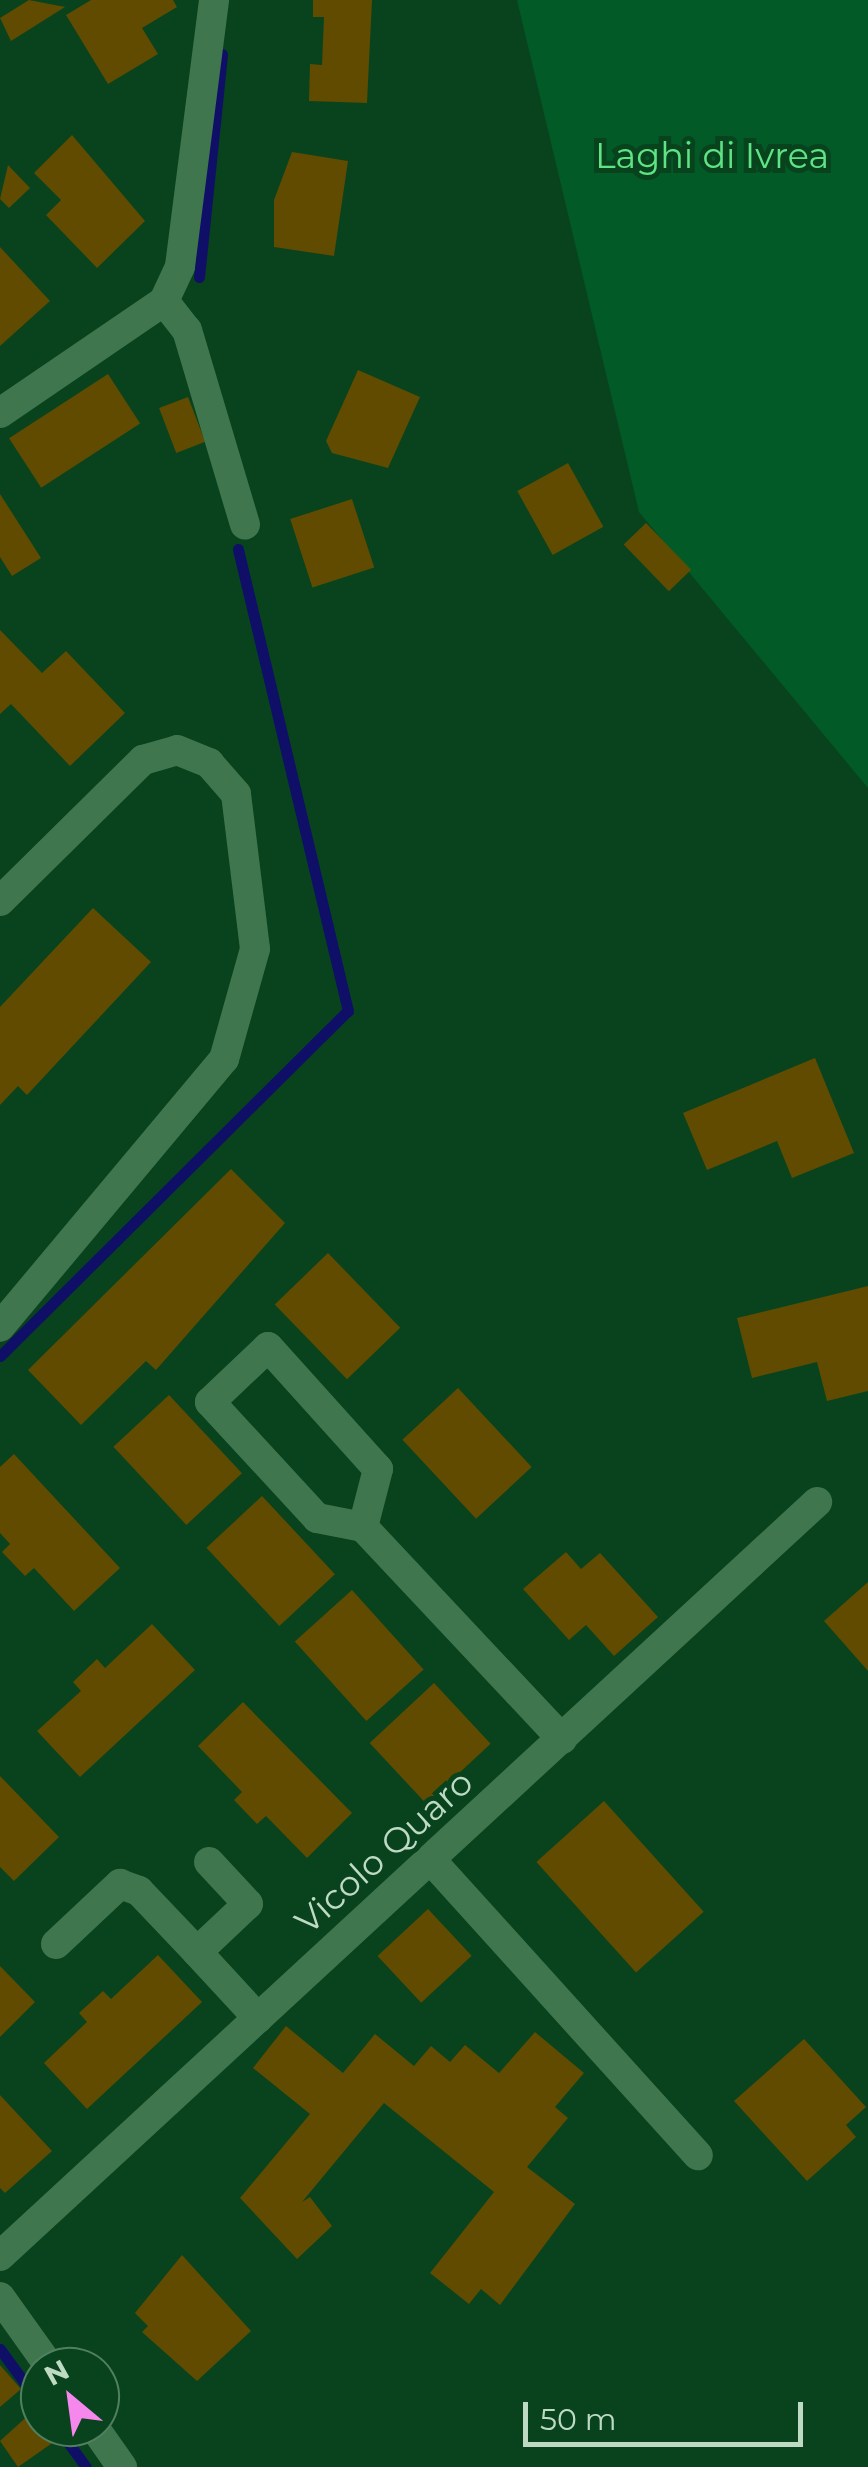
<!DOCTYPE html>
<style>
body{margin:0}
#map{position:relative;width:868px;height:2467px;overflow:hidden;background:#08431e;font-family:Montserrat,sans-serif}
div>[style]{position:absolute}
.green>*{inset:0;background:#025a27}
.stream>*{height:11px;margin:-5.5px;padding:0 5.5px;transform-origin:5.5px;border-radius:5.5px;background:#0f0f67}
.building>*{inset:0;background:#604b00;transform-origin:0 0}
.minor>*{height:30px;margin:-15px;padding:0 15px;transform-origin:15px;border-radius:15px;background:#40764d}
span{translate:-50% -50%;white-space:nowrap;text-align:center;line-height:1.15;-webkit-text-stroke:10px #08431e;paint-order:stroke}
.park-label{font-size:35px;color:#5fe385}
.street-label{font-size:35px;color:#bedac3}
.north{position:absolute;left:20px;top:2347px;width:100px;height:100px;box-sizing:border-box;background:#08431e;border:2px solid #517f60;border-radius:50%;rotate:331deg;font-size:28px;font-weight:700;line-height:40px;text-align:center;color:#bedac3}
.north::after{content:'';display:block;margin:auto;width:35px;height:45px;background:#f688ed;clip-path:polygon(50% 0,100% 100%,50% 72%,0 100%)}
.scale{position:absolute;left:523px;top:2402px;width:280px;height:45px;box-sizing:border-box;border:5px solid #bedac3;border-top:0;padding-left:12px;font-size:30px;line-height:35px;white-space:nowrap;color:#bedac3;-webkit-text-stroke:8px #08431e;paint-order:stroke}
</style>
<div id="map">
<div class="green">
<i style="clip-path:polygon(517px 0,868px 0,868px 788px,639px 512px)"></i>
</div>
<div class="stream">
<i style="left:199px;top:277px;width:224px;rotate:-84.1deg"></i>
<i style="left:0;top:1356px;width:490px;rotate:-44.8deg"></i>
<i style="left:348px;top:1011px;width:475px;rotate:-103.4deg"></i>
<i style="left:0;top:2349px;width:68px;rotate:54deg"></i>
<i style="left:57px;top:2427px;width:49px;rotate:54.1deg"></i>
</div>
<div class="building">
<i style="clip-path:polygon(29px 0,65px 7px,11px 41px,0 18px)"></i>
<i style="clip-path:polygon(91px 0,173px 0,177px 7px,142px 28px,158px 54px,108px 84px,66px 15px)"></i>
<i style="clip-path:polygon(313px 0,372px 0,367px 103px,309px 101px,310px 64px,322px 65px,324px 17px,313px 17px)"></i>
<i style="clip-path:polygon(72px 135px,145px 221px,97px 268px,46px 215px,61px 200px,34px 173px)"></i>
<i style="clip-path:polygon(292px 152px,348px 161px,334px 256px,274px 247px,274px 200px)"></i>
<i style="clip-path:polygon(8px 165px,30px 188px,9px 208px,0 199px)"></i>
<i style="clip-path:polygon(0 247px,50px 301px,0 346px)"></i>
<i style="clip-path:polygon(358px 370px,420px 397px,388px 468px,332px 453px,326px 441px)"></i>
<i style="left:108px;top:374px;width:59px;height:118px;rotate:57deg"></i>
<i style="left:188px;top:397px;width:48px;height:31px;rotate:69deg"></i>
<i style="left:568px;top:463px;width:73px;height:58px;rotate:61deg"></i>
<i style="clip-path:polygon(0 494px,41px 558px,12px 576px,0 557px)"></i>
<i style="left:352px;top:499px;width:72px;height:65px;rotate:72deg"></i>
<i style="left:646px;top:523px;width:65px;height:31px;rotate:46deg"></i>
<i style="clip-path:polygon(0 630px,42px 673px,66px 651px,125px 713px,70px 766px,11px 704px,0 714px)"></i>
<i style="clip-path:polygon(93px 908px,151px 962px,27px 1095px,18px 1086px,0 1105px,0 1007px)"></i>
<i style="clip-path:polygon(815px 1058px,854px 1153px,792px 1178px,777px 1141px,707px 1170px,683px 1113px)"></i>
<i style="clip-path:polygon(231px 1169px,285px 1223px,156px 1370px,146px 1361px,81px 1425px,28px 1370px)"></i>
<i style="left:328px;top:1253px;width:104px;height:74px;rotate:46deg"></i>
<i style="clip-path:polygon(868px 1286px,868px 1391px,827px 1401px,817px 1362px,752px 1378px,737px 1318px)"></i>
<i style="left:458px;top:1388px;width:108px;height:76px;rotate:47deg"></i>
<i style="left:169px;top:1395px;width:107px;height:76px;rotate:47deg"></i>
<i style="clip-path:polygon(14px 1454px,120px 1568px,74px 1611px,34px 1568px,25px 1576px,2px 1552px,10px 1544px,0 1533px,0 1467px)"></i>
<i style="left:262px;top:1496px;width:107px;height:76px;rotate:47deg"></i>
<i style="clip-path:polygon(566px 1552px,581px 1569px,600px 1553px,658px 1617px,614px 1656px,586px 1625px,569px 1640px,523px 1589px)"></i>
<i style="clip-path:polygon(868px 1582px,868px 1671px,824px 1621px)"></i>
<i style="left:352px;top:1590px;width:107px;height:77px;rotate:48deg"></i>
<i style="clip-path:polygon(152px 1624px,195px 1670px,80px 1777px,37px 1731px,81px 1691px,73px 1682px,97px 1659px,105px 1668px)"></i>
<i style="left:434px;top:1683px;width:83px;height:88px;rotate:47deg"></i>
<i style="clip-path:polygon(243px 1702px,352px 1813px,307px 1858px,266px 1816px,257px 1824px,234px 1800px,242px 1792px,198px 1746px)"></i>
<i style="clip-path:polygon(0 1776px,59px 1837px,14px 1881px,0 1867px)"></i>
<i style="left:604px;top:1801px;width:149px;height:91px;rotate:48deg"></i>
<i style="left:428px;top:1909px;width:64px;height:69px;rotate:47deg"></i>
<i style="clip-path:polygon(158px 1955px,202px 2002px,87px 2109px,44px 2063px,87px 2022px,79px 2013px,103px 1991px,111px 1999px)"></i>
<i style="clip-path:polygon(0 1966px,35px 2002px,0 2037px)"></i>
<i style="clip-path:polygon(286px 2026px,343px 2073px,375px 2034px,414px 2066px,431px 2046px,450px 2062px,465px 2045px,499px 2073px,535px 2032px,584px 2073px,555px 2107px,568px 2118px,527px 2167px,575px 2204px,500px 2305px,481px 2289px,469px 2304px,430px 2273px,494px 2192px,384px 2103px,302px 2202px,310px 2197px,332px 2226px,297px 2259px,240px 2198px,310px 2114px,253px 2068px)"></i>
<i style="clip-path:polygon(804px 2039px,866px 2107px,846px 2125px,856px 2137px,807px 2181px,734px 2101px)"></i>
<i style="clip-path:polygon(0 2095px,52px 2151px,5px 2193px,0 2188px)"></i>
<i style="clip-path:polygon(182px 2255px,251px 2331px,197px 2381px,142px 2332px,148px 2326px,135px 2313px)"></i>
<i style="clip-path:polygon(0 2365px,21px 2389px,0 2407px)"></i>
<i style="clip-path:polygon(33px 2411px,58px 2439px,18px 2467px,0 2441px)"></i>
</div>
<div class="minor">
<i style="left:164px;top:301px;width:37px;rotate:52deg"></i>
<i style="left:187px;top:330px;width:203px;rotate:73.4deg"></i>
<i style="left:0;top:413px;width:199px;rotate:-34.3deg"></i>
<i style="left:164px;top:301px;width:38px;rotate:-65deg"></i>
<i style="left:180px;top:266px;width:268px;rotate:-82.7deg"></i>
<i style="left:0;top:901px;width:201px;rotate:-44.6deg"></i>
<i style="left:143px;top:760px;width:35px;rotate:-16deg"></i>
<i style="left:177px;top:750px;width:35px;rotate:22deg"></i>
<i style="left:209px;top:763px;width:41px;rotate:48.9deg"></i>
<i style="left:236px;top:794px;width:156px;rotate:83deg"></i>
<i style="left:255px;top:949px;width:114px;rotate:105.7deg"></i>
<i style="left:224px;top:1059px;width:349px;rotate:129.9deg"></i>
<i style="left:363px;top:1527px;width:60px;rotate:-75.5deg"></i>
<i style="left:378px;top:1469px;width:164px;rotate:-132deg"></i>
<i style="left:268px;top:1347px;width:80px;rotate:136.5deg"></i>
<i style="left:210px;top:1402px;width:158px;rotate:47.3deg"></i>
<i style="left:317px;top:1518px;width:47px;rotate:11.1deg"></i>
<i style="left:363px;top:1527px;width:291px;rotate:46.8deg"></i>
<i style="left:431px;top:1860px;width:398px;rotate:47.9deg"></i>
<i style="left:209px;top:1862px;width:57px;rotate:47.1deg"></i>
<i style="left:248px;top:1904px;width:70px;rotate:136.7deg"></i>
<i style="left:197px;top:1952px;width:90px;rotate:47.3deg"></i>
<i style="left:56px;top:1944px;width:88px;rotate:-43.2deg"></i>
<i style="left:120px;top:1884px;width:20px;rotate:20deg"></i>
<i style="left:139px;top:1891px;width:84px;rotate:46.4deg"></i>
<i style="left:0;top:2256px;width:1112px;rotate:-42.7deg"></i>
<i style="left:0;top:2297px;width:86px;rotate:54.5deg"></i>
<i style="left:94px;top:2427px;width:49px;rotate:55deg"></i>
</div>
<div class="park-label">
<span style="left:712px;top:156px">Laghi di Ivrea</span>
</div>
<div class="street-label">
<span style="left:384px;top:1852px;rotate:-42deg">Vicolo Quaro</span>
</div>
<div class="north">N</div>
<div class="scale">50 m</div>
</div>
